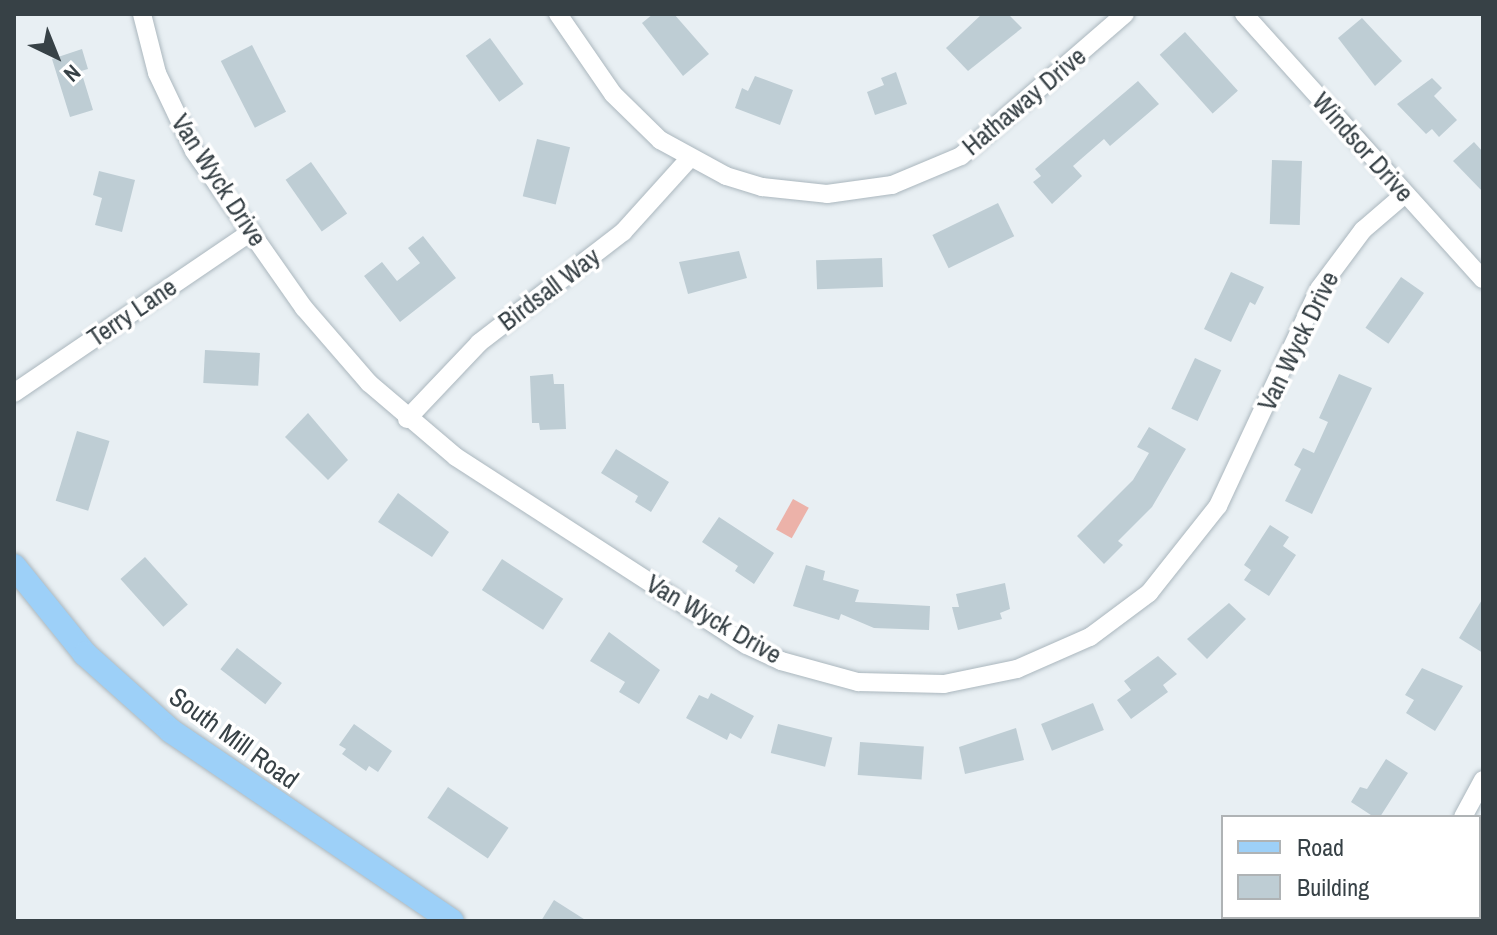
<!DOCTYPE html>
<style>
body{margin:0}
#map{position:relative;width:1497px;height:935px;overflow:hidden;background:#e8eff3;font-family:"Archivo Narrow",sans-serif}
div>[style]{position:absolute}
.water>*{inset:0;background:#ecb2a9;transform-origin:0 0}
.building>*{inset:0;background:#becdd4;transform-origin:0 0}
.roads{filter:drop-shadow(0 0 2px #abb7be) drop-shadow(0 0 2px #abb7be)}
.minor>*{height:18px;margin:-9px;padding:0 9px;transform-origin:9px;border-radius:9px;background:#fff}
.major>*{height:24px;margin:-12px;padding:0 12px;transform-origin:12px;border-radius:12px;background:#9dd0f8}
span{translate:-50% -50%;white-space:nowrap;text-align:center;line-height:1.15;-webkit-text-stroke:7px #fff;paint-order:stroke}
.street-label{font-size:26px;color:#374146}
.frame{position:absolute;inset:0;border:16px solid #374146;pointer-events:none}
.legend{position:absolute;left:1221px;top:815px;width:260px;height:104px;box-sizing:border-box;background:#fff;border:2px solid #afb3b5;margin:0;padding:10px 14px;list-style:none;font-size:24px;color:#374146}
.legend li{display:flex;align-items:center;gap:16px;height:40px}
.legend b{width:40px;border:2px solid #afb3b5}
.north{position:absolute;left:16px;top:16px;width:80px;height:80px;-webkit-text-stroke:6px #fff;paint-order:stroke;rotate:137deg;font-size:22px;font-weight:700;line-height:32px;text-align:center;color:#374146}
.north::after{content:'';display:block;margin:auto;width:28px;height:36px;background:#374146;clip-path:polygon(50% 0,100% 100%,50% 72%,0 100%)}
</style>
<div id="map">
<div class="water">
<i style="left:793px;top:499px;width:18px;height:35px;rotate:29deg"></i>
</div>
<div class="building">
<i style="clip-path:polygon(653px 14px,674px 14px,709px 54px,683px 76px,642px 23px)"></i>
<i style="clip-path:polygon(982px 14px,1008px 14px,1022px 28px,968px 71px,946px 48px)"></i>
<i style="clip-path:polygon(1362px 18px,1402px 61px,1375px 86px,1338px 38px)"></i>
<i style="left:1185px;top:32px;width:79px;height:34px;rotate:48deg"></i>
<i style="left:490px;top:38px;width:57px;height:30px;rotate:54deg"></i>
<i style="left:252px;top:45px;width:75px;height:35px;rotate:63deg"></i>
<i style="clip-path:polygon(82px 49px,88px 69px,81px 71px,93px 110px,70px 117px,52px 59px)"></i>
<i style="clip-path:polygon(896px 72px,907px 104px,875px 115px,867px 92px,884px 85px,881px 78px)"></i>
<i style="clip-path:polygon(755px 76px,793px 90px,780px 125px,735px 108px,742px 88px,748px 91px)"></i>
<i style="clip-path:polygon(1432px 78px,1442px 88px,1434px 96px,1457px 120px,1439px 137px,1432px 129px,1426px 134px,1397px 104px)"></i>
<i style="clip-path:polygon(1138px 81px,1159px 104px,1110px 146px,1104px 139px,1073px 166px,1082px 176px,1052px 204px,1033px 182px,1041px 176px,1035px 169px)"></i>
<i style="left:537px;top:139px;width:34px;height:59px;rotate:14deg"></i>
<i style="clip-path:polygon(1474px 142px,1483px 152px,1483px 192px,1453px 161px)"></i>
<i style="left:1272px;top:160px;width:30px;height:64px;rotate:2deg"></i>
<i style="left:311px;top:162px;width:63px;height:31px;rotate:55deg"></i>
<i style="clip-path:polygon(99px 171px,135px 180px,122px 232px,95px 225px,102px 198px,93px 195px)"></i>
<i style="left:998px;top:203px;width:37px;height:73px;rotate:64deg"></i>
<i style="clip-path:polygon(423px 236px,456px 278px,400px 322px,364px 276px,382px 262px,397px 281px,420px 263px,408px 248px)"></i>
<i style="clip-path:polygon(739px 251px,747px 278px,688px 294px,679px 262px)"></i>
<i style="left:882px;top:258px;width:29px;height:66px;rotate:88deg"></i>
<i style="clip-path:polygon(1231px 272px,1264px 287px,1255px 305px,1250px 302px,1231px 342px,1204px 329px)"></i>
<i style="left:1401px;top:277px;width:28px;height:62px;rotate:35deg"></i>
<i style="left:205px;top:350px;width:55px;height:33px;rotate:3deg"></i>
<i style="left:1195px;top:358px;width:29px;height:56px;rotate:25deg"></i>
<i style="clip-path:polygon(553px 374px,554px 384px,564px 384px,566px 429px,540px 430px,539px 423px,532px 423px,530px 376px)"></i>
<i style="clip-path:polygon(1339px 374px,1372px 388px,1312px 514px,1285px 501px,1301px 469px,1294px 465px,1303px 448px,1314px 453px,1328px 422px,1319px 418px)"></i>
<i style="clip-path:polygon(308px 413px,348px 460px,328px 480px,285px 437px)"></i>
<i style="clip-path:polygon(1149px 427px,1186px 449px,1152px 507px,1118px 541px,1123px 545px,1104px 564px,1077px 536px,1133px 480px,1149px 453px,1137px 447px)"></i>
<i style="left:77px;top:431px;width:34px;height:73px;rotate:17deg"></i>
<i style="clip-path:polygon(616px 449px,669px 482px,651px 512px,635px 502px,638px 496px,601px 473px)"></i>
<i style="clip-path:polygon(398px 493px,449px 532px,432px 557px,378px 522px)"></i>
<i style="clip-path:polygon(719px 517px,774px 553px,754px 584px,735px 571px,738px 566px,702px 542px)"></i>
<i style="clip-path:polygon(1270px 525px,1289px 537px,1283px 546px,1296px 555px,1269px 596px,1244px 580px,1251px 570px,1244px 565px)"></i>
<i style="left:145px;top:557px;width:64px;height:33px;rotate:48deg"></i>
<i style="left:502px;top:559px;width:73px;height:37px;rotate:33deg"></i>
<i style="clip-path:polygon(806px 565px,825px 571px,823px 580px,859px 590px,855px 602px,930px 606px,929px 630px,874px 628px,841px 614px,839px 620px,793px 606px)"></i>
<i style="clip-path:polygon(1005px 583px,1010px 609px,1000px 613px,1002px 619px,958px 630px,952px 607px,959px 607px,956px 594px)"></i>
<i style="clip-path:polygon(1483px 598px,1483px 653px,1459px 638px)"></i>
<i style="clip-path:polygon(1229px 603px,1246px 619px,1207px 659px,1187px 639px)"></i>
<i style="clip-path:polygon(609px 632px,660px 670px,639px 704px,619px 692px,625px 682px,590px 661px)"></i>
<i style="left:237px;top:648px;width:57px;height:27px;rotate:38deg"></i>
<i style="clip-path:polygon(1158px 656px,1177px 674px,1163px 685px,1168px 692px,1131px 719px,1117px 700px,1131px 690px,1124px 681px)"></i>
<i style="clip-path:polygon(1422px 668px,1463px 686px,1435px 731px,1406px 713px,1414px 700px,1405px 695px)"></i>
<i style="clip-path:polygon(711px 693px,754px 716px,741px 739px,730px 733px,727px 740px,686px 718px,699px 695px,708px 699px)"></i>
<i style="left:1093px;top:703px;width:29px;height:56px;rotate:68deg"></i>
<i style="clip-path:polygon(354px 724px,392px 751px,378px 772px,369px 766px,366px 771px,342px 754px,346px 749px,339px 745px)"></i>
<i style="left:778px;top:724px;width:56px;height:30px;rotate:14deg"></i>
<i style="clip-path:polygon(1016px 728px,1024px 760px,965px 774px,959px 747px)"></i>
<i style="left:860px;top:742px;width:64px;height:33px;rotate:4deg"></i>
<i style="clip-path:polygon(1386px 759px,1408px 773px,1380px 817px,1374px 817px,1351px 802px,1360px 787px,1367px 789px)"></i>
<i style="left:448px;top:787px;width:73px;height:37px;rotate:34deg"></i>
<i style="clip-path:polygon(554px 900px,587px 921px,541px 921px)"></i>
</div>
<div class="roads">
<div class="minor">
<i style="left:142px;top:14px;width:61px;rotate:75.7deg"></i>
<i style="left:157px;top:73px;width:86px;rotate:64.6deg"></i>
<i style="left:194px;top:151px;width:192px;rotate:55deg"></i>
<i style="left:304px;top:308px;width:99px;rotate:49.1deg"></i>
<i style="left:369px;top:383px;width:114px;rotate:40.4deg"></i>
<i style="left:456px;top:457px;width:346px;rotate:32.9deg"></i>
<i style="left:747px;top:645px;width:38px;rotate:25deg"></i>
<i style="left:781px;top:661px;width:80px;rotate:15.3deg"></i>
<i style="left:858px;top:682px;width:86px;rotate:1.3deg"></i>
<i style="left:944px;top:684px;width:75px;rotate:-11.6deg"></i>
<i style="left:1017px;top:669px;width:80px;rotate:-23.7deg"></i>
<i style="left:1090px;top:637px;width:74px;rotate:-36.7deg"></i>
<i style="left:1149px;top:593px;width:111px;rotate:-51.6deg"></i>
<i style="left:1218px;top:506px;width:239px;rotate:-65deg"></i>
<i style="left:1319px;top:289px;width:74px;rotate:-53.3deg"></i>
<i style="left:1363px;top:230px;width:55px;rotate:-40.6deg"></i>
<i style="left:558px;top:14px;width:97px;rotate:55.5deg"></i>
<i style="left:613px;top:94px;width:66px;rotate:44.4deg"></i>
<i style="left:660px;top:140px;width:75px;rotate:28.6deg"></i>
<i style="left:726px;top:176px;width:38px;rotate:17deg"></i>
<i style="left:762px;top:187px;width:65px;rotate:6.1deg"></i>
<i style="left:827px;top:194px;width:66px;rotate:-7.9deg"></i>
<i style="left:892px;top:185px;width:75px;rotate:-22.8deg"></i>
<i style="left:961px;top:156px;width:217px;rotate:-40.9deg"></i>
<i style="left:1244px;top:14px;width:357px;rotate:48deg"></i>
<i style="left:14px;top:393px;width:287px;rotate:-34.2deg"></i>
<i style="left:407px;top:419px;width:105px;rotate:-46.5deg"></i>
<i style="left:479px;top:343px;width:182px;rotate:-37.6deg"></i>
<i style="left:623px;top:232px;width:98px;rotate:-47.9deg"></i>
<i style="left:1463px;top:817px;width:42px;rotate:-61.6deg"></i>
<i style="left:1479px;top:876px;width:4px"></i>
</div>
<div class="major">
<i style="left:14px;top:566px;width:113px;rotate:51.1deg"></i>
<i style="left:85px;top:654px;width:115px;rotate:41.8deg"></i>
<i style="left:171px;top:731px;width:339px;rotate:34.1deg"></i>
</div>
</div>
<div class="street-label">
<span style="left:1024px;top:101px;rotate:-40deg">Hathaway Drive</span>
<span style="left:1363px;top:147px;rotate:48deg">Windsor Drive</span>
<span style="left:219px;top:180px;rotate:57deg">Van Wyck Drive</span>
<span style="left:549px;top:289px;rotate:-37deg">Birdsall Way</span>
<span style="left:132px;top:312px;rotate:-34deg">Terry Lane</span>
<span style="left:1298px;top:341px;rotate:-64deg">Van Wyck Drive</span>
<span style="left:714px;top:619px;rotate:30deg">Van Wyck Drive</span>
<span style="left:234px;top:738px;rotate:36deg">South Mill Road</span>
</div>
<div class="frame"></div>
<ul class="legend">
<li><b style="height:10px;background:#9dd0f8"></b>Road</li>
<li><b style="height:22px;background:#becdd4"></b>Building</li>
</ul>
<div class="north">N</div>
</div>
